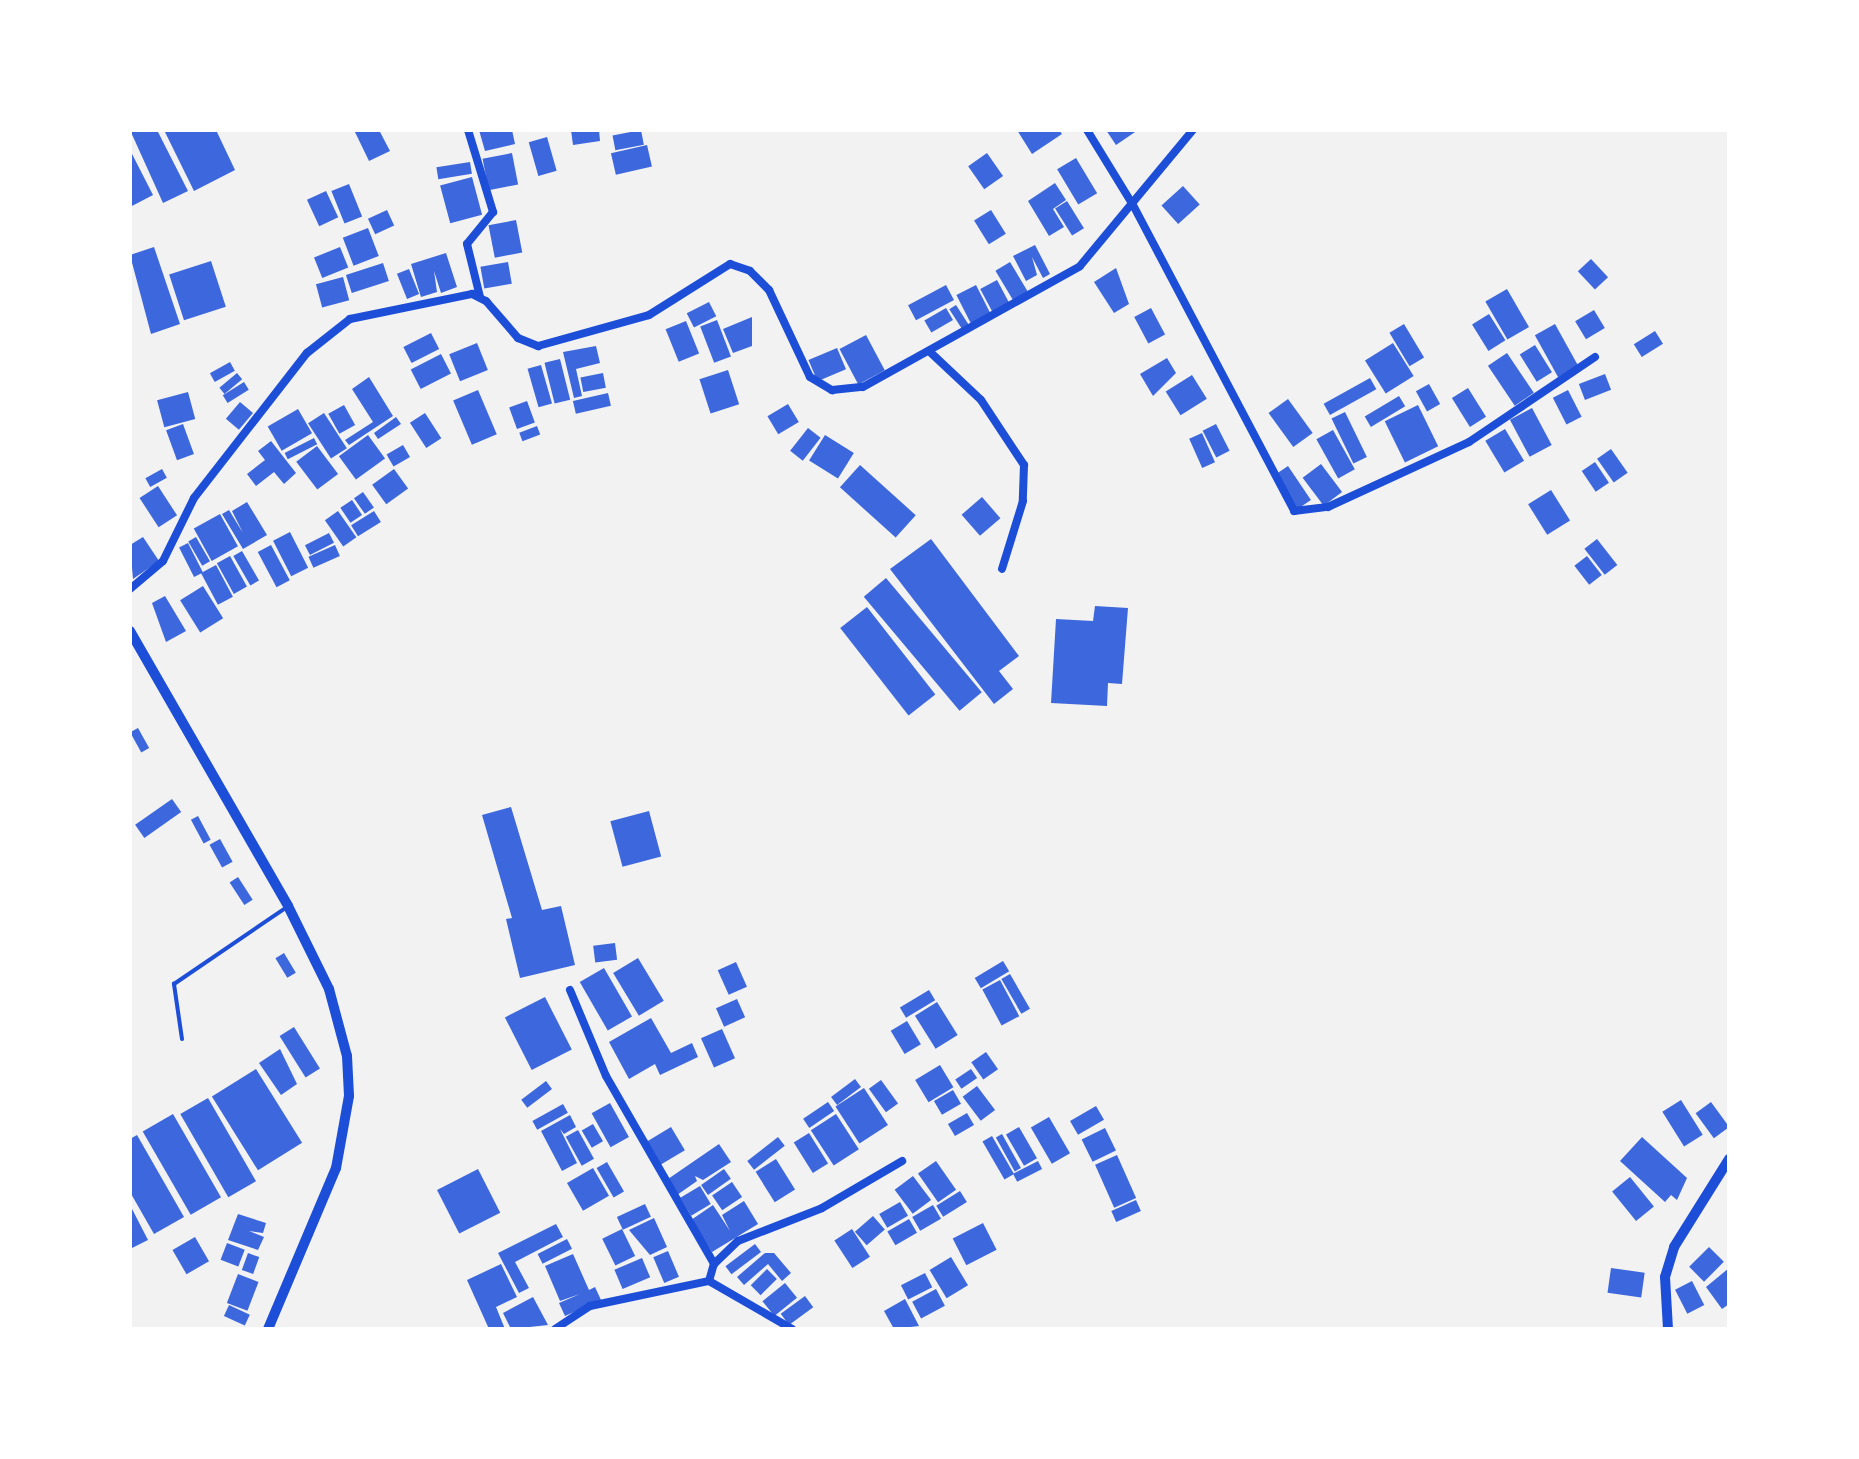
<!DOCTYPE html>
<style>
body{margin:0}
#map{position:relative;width:1859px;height:1459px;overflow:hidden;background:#f2f2f2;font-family:Roboto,sans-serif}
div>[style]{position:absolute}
.building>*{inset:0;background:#3d67dc;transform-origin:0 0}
.service>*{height:4px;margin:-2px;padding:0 2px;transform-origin:2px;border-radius:2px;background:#1d4ed8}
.minor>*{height:8px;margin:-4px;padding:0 4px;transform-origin:4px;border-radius:4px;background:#1d4ed8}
.tertiary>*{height:10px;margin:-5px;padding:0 5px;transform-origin:5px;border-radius:5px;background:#1d4ed8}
span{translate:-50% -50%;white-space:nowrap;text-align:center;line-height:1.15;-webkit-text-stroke:9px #fff;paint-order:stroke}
.frame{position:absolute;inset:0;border:132px solid #fff;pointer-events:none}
</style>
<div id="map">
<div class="building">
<i style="clip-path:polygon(130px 130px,157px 130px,188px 191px,163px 203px)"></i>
<i style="clip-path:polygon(164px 130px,216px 130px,235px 170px,194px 191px)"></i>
<i style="clip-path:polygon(354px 130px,379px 130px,390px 151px,369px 161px)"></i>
<i style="clip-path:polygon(479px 130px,512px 130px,515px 144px,485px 151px)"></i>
<i style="clip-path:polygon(571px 130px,599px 130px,600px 141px,573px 145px)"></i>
<i style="left:641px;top:130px;width:15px;height:29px;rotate:79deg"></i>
<i style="clip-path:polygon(1017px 130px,1059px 130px,1062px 134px,1032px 154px)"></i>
<i style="clip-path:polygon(1106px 130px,1138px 130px,1116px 145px)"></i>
<i style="left:547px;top:137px;width:35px;height:19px;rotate:74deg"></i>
<i style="left:647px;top:145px;width:22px;height:37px;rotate:77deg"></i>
<i style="clip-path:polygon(130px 150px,153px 195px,130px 207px)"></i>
<i style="left:512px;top:153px;width:32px;height:30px;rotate:79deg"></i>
<i style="left:987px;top:153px;width:28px;height:23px;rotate:55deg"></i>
<i style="left:1076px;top:158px;width:41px;height:22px;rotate:59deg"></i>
<i style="left:470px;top:162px;width:12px;height:34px;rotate:81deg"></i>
<i style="left:472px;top:177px;width:39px;height:33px;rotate:75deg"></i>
<i style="clip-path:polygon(1055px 183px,1066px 200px,1053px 209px,1064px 227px,1049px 236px,1028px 201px)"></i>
<i style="left:349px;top:184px;width:35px;height:19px;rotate:68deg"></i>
<i style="left:1183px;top:186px;width:25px;height:29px;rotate:48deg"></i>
<i style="left:326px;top:191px;width:29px;height:21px;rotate:65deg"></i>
<i style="left:1067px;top:201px;width:32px;height:14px;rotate:58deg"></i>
<i style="left:387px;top:210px;width:17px;height:21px;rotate:65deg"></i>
<i style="left:991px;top:210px;width:28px;height:20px;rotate:58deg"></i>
<i style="left:516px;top:220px;width:33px;height:28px;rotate:79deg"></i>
<i style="left:368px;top:228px;width:30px;height:27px;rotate:69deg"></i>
<i style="clip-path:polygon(1035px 245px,1050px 274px,1043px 278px,1032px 257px,1037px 275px,1026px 281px,1013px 256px)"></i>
<i style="clip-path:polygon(154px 247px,180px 324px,151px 334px,130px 255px)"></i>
<i style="left:340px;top:247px;width:22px;height:28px;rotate:68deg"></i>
<i style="clip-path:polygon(446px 253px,457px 287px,441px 293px,434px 271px,437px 292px,421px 297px,411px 264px)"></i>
<i style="left:1591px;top:259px;width:25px;height:18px;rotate:47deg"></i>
<i style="left:211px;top:261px;width:48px;height:44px;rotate:72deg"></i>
<i style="left:508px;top:262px;width:22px;height:28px;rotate:80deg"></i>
<i style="left:1010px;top:262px;width:39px;height:17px;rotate:59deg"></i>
<i style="left:383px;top:263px;width:19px;height:39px;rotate:72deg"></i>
<i style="clip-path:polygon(1116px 268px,1129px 304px,1114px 313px,1094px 282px)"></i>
<i style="left:409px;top:269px;width:27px;height:13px;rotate:68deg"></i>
<i style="left:343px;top:277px;width:24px;height:28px;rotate:75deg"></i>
<i style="left:997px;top:280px;width:30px;height:19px;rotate:62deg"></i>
<i style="left:946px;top:285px;width:17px;height:43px;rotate:62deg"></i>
<i style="left:976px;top:285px;width:33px;height:22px;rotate:63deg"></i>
<i style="left:1507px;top:289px;width:44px;height:25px;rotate:60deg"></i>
<i style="left:709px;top:302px;width:16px;height:25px;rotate:63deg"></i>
<i style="left:956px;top:305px;width:24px;height:8px;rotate:57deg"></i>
<i style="left:946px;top:308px;width:14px;height:25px;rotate:60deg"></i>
<i style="left:1151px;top:308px;width:30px;height:19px;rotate:62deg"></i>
<i style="left:1594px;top:310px;width:21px;height:22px;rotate:59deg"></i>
<i style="left:1489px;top:314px;width:31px;height:20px;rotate:58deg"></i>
<i style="clip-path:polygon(752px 317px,752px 346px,733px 353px,723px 329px)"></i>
<i style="left:717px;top:320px;width:39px;height:18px;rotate:69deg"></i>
<i style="left:686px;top:321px;width:35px;height:22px;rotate:68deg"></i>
<i style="left:1404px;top:324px;width:39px;height:17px;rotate:59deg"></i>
<i style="left:1555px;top:324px;width:48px;height:23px;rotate:61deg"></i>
<i style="left:1655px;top:331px;width:15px;height:25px;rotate:58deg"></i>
<i style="left:431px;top:333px;width:18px;height:31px;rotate:63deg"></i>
<i style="left:866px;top:335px;width:40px;height:30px;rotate:62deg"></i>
<i style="left:477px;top:343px;width:29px;height:30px;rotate:68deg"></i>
<i style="left:1393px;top:343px;width:39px;height:33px;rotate:58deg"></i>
<i style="left:1535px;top:345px;width:32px;height:18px;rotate:58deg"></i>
<i style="clip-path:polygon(596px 346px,600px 363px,576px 369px,582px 396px,574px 398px,563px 352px)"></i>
<i style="left:837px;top:348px;width:23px;height:31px;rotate:67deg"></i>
<i style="left:1507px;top:353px;width:48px;height:23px;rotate:56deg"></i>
<i style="left:441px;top:354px;width:22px;height:34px;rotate:63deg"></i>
<i style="clip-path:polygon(1167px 358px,1176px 373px,1153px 396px,1140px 374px)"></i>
<i style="left:560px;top:359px;width:42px;height:16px;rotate:76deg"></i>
<i style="left:230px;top:362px;width:10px;height:23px;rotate:61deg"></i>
<i style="left:541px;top:365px;width:40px;height:14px;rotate:74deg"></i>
<i style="left:728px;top:370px;width:36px;height:30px;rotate:72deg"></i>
<i style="left:237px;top:373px;width:8px;height:23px;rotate:50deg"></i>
<i style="left:603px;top:373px;width:15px;height:23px;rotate:79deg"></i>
<i style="left:1605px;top:374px;width:17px;height:28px;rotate:69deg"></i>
<i style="left:1192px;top:375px;width:28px;height:31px;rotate:58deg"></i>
<i style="clip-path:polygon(369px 377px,393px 416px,349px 445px,345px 440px,373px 422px,352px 389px)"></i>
<i style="left:1370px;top:378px;width:13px;height:53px;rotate:61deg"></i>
<i style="left:244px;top:382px;width:9px;height:25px;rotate:58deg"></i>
<i style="left:1429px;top:384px;width:23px;height:15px;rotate:61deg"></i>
<i style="left:1468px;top:388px;width:34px;height:19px;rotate:58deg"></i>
<i style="left:478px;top:390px;width:48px;height:27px;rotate:67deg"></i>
<i style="left:1568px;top:390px;width:30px;height:17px;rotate:63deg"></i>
<i style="left:188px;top:392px;width:28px;height:32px;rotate:75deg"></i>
<i style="left:608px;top:393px;width:13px;height:36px;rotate:77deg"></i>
<i style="left:1399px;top:396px;width:12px;height:40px;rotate:59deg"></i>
<i style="left:1288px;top:399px;width:42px;height:24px;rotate:54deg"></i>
<i style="left:527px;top:401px;width:23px;height:19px;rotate:70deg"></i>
<i style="left:240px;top:402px;width:17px;height:22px;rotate:40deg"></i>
<i style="left:788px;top:404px;width:21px;height:24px;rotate:59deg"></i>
<i style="left:344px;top:405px;width:23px;height:18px;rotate:61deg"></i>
<i style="left:1418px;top:405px;width:46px;height:37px;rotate:64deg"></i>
<i style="left:1532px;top:408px;width:42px;height:25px;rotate:62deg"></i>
<i style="left:298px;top:409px;width:28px;height:35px;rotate:60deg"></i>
<i style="left:1345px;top:412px;width:50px;height:15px;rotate:64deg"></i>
<i style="left:324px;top:413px;width:42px;height:19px;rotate:57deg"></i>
<i style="left:425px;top:413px;width:30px;height:18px;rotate:57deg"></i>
<i style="clip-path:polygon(396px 417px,401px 424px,378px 439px,374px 433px)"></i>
<i style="left:183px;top:424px;width:32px;height:18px;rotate:70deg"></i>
<i style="left:1216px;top:424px;width:30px;height:15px;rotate:63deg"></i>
<i style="left:537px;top:426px;width:9px;height:19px;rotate:69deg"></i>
<i style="left:808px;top:428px;width:16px;height:29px;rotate:38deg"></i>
<i style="left:1505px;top:429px;width:37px;height:23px;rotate:59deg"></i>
<i style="left:1333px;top:430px;width:45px;height:19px;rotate:61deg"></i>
<i style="left:1202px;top:433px;width:32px;height:14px;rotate:66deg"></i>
<i style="left:368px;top:435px;width:29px;height:36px;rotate:54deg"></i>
<i style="left:825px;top:435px;width:34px;height:30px;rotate:32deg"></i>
<i style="left:314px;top:438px;width:7px;height:33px;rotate:63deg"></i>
<i style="clip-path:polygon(271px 441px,296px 473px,284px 484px,274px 472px,256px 486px,247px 474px,265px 460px,258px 451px)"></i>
<i style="left:403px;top:445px;width:14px;height:19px;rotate:60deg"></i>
<i style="left:317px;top:446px;width:35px;height:26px;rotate:53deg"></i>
<i style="left:1611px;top:449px;width:29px;height:17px;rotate:55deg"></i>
<i style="left:1595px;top:462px;width:25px;height:16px;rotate:56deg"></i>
<i style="left:1321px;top:464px;width:35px;height:23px;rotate:53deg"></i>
<i style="left:860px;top:465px;width:75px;height:30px;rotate:42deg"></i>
<i style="left:1288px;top:466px;width:41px;height:17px;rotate:56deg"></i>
<i style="left:162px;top:469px;width:10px;height:19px;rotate:61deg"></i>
<i style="left:394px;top:469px;width:24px;height:27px;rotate:54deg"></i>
<i style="left:158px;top:486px;width:35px;height:22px;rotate:57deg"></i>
<i style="left:1551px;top:490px;width:36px;height:27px;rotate:58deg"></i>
<i style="left:363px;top:492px;width:19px;height:11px;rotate:55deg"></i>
<i style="left:982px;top:497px;width:28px;height:27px;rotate:49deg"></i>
<i style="left:352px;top:500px;width:18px;height:14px;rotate:56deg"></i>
<i style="clip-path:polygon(247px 502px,267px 535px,243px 549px,222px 514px,229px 510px,243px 533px,232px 511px)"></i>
<i style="left:338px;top:511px;width:32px;height:16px;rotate:55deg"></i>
<i style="left:374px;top:511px;width:13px;height:27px;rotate:58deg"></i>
<i style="left:220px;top:514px;width:37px;height:30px;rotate:61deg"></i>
<i style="left:290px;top:532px;width:40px;height:19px;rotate:63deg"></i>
<i style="left:329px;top:533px;width:11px;height:27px;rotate:63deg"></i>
<i style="clip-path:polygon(143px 537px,159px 561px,133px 579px,130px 545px)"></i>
<i style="left:196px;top:537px;width:28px;height:9px;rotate:60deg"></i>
<i style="clip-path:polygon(931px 539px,1019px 656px,999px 671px,1013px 689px,994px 704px,890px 569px)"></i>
<i style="left:1597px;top:539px;width:33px;height:16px;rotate:52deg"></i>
<i style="left:188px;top:543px;width:33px;height:10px;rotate:63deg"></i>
<i style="left:271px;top:545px;width:40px;height:15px;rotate:62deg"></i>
<i style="left:335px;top:545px;width:12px;height:29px;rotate:66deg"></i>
<i style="left:242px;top:551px;width:34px;height:10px;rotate:60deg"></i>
<i style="left:230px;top:556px;width:35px;height:15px;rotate:61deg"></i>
<i style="left:1587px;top:556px;width:24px;height:16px;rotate:52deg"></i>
<i style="left:216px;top:565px;width:36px;height:17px;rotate:62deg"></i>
<i style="left:886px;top:578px;width:149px;height:29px;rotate:50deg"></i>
<i style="left:203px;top:586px;width:38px;height:27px;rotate:58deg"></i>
<i style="clip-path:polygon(165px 596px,186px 631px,166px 642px,152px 603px)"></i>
<i style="clip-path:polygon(1095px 606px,1128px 608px,1122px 684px,1108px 683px,1107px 706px,1051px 703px,1056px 619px,1093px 621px)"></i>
<i style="left:867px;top:607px;width:111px;height:34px;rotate:52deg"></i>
<i style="left:138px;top:728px;width:23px;height:9px;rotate:61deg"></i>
<i style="left:172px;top:799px;width:16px;height:45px;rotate:55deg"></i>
<i style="clip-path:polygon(511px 807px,542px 910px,561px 906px,575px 965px,520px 978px,506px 919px,512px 918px,482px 815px)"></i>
<i style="left:649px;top:811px;width:47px;height:40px;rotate:75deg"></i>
<i style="left:198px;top:816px;width:27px;height:8px;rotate:62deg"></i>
<i style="left:220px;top:839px;width:26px;height:12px;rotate:61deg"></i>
<i style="left:238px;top:877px;width:27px;height:10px;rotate:57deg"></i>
<i style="left:615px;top:943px;width:17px;height:22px;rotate:83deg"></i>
<i style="left:284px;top:953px;width:23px;height:10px;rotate:59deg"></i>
<i style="left:638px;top:958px;width:50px;height:29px;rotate:59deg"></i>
<i style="left:1003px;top:961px;width:12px;height:33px;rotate:59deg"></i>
<i style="left:736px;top:962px;width:27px;height:20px;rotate:66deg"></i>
<i style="left:604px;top:968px;width:56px;height:28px;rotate:60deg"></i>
<i style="left:1010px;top:974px;width:40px;height:10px;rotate:60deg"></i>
<i style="left:1000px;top:980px;width:41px;height:20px;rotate:62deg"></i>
<i style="left:929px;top:990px;width:12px;height:34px;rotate:59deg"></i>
<i style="left:545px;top:997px;width:59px;height:45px;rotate:63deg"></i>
<i style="left:737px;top:999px;width:20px;height:23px;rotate:66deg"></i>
<i style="left:937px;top:1002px;width:39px;height:26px;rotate:58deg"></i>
<i style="clip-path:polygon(651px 1018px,671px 1053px,692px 1043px,698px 1057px,660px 1075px,655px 1064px,629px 1079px,609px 1042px)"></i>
<i style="left:907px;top:1021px;width:27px;height:19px;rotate:59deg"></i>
<i style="left:294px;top:1027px;width:49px;height:17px;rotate:58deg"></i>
<i style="left:722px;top:1029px;width:32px;height:23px;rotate:66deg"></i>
<i style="clip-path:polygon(280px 1049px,297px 1084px,281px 1095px,259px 1063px)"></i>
<i style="left:986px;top:1052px;width:21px;height:18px;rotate:55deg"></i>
<i style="left:940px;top:1065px;width:26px;height:29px;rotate:59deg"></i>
<i style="left:256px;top:1069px;width:87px;height:52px;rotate:58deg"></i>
<i style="left:971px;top:1069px;width:11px;height:19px;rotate:56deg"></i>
<i style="left:855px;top:1079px;width:10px;height:30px;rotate:53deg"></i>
<i style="left:881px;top:1080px;width:29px;height:15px;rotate:54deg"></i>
<i style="left:546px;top:1081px;width:10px;height:31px;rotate:53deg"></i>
<i style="left:977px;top:1086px;width:30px;height:18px;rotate:53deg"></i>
<i style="left:864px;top:1088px;width:44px;height:34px;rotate:57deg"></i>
<i style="left:953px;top:1090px;width:16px;height:22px;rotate:60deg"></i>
<i style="left:208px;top:1098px;width:96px;height:32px;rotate:60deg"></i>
<i style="left:1681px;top:1100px;width:41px;height:22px;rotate:58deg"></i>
<i style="left:828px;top:1102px;width:11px;height:30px;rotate:56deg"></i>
<i style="left:1711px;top:1102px;width:31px;height:19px;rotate:54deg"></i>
<i style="left:610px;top:1103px;width:39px;height:21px;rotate:61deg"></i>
<i style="left:563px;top:1104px;width:10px;height:35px;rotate:61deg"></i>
<i style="left:1096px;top:1106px;width:16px;height:30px;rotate:60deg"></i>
<i style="left:967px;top:1113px;width:14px;height:22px;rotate:60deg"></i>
<i style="left:173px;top:1114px;width:96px;height:35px;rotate:60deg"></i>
<i style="left:836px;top:1114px;width:42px;height:30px;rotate:57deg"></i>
<i style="clip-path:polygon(570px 1115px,576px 1127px,564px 1134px,560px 1129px,577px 1163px,562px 1171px,541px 1131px)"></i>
<i style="left:1049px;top:1117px;width:42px;height:21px;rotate:60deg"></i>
<i style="left:593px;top:1124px;width:20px;height:13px;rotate:60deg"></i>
<i style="left:671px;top:1127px;width:27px;height:29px;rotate:59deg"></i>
<i style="left:1019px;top:1127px;width:36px;height:15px;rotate:60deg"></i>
<i style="left:1105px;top:1128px;width:25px;height:26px;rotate:64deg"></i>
<i style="left:578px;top:1130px;width:33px;height:14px;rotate:61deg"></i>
<i style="left:809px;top:1133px;width:36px;height:18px;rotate:58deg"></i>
<i style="left:1002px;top:1134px;width:39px;height:7px;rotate:61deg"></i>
<i style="clip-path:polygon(137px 1135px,184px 1217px,154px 1234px,130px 1192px,130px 1139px)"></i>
<i style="left:992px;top:1136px;width:44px;height:11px;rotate:60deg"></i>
<i style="left:778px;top:1137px;width:11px;height:39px;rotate:52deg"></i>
<i style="clip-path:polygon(1642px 1137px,1687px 1178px,1677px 1200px,1671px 1195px,1665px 1202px,1620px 1161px)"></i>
<i style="clip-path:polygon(719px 1144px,731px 1162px,703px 1180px,695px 1176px,697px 1181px,677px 1195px,668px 1179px)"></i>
<i style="left:1117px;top:1155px;width:47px;height:24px;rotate:66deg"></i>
<i style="left:776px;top:1159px;width:36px;height:24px;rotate:58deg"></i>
<i style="left:936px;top:1161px;width:35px;height:22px;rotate:55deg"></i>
<i style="left:1038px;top:1161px;width:9px;height:28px;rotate:63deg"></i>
<i style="left:607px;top:1162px;width:34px;height:12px;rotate:60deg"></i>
<i style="left:593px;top:1168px;width:32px;height:30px;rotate:60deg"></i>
<i style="left:478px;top:1169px;width:49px;height:46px;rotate:63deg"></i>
<i style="left:724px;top:1169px;width:12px;height:28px;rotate:55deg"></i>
<i style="left:913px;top:1176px;width:30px;height:23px;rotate:53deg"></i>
<i style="left:1630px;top:1177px;width:38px;height:23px;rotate:51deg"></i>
<i style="left:732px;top:1182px;width:18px;height:24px;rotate:56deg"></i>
<i style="left:700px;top:1186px;width:21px;height:23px;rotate:59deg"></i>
<i style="left:960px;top:1191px;width:13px;height:28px;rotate:58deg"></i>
<i style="left:1136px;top:1200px;width:12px;height:27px;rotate:66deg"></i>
<i style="clip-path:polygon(744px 1201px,758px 1224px,712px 1252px,691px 1220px,713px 1205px,730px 1231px,722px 1215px)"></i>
<i style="left:900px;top:1202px;width:16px;height:24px;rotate:60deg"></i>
<i style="left:645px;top:1204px;width:14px;height:31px;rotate:65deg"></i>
<i style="clip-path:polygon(130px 1205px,148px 1240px,130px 1249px)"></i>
<i style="left:933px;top:1205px;width:16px;height:24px;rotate:60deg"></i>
<i style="clip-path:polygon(238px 1214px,266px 1223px,263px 1233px,249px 1231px,264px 1237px,258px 1250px,228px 1240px)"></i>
<i style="left:873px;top:1216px;width:18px;height:24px;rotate:49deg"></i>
<i style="clip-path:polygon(654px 1218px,667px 1247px,650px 1255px,629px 1230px)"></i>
<i style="left:909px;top:1219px;width:16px;height:25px;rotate:60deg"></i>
<i style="left:983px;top:1223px;width:30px;height:34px;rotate:63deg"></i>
<i style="clip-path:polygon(556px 1224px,563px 1237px,515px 1262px,529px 1288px,519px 1293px,498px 1253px)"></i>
<i style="left:622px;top:1229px;width:30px;height:22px;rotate:64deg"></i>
<i style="left:852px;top:1229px;width:33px;height:21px;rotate:57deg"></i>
<i style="left:195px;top:1237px;width:28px;height:26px;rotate:60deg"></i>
<i style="left:567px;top:1239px;width:11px;height:33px;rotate:63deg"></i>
<i style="left:227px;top:1243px;width:19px;height:18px;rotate:21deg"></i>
<i style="left:755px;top:1244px;width:10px;height:37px;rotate:53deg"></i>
<i style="left:1709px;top:1247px;width:21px;height:28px;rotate:45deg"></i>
<i style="left:668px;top:1251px;width:28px;height:16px;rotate:67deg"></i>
<i style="left:248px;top:1253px;width:12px;height:18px;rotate:20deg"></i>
<i style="clip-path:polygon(765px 1253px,774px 1253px,791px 1273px,782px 1281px,768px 1264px,744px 1285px,737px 1277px)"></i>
<i style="clip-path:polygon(573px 1254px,589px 1290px,595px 1287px,601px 1300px,565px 1316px,559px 1303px,580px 1294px,560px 1301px,545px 1266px)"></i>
<i style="left:951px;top:1257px;width:33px;height:25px;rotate:59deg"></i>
<i style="left:642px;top:1258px;width:21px;height:30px;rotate:67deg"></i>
<i style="clip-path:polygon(501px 1264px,517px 1297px,496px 1307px,505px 1329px,489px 1329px,467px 1280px)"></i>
<i style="left:1611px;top:1268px;width:34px;height:25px;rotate:8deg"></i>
<i style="clip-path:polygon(1729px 1268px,1729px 1304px,1722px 1309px,1706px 1287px)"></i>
<i style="left:767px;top:1269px;width:14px;height:23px;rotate:45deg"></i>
<i style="left:925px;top:1273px;width:16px;height:27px;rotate:63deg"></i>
<i style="left:238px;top:1274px;width:22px;height:31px;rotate:21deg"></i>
<i style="left:1692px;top:1281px;width:27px;height:19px;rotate:63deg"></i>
<i style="left:785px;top:1283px;width:19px;height:29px;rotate:51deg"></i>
<i style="left:936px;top:1289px;width:19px;height:27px;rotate:62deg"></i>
<i style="left:805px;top:1296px;width:14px;height:30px;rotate:54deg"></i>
<i style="clip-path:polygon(533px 1297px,548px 1325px,511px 1329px,503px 1313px)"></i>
<i style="clip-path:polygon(905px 1299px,919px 1326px,894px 1329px,884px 1311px)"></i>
<i style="left:229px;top:1305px;width:23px;height:12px;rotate:25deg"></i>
</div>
<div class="service">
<i style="left:182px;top:1039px;width:56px;rotate:-98.3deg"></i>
<i style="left:174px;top:984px;width:133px;rotate:-34.3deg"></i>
</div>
<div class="minor">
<i style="left:468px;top:130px;width:86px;rotate:73deg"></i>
<i style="left:493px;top:212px;width:41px;rotate:129.1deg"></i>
<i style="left:467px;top:244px;width:55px;rotate:76.2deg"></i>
<i style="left:1087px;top:130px;width:88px;rotate:58.5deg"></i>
<i style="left:1133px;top:205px;width:346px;rotate:62.2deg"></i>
<i style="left:1294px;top:511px;width:34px;rotate:-7deg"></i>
<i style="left:1328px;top:507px;width:155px;rotate:-24.7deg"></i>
<i style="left:1469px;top:442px;width:152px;rotate:-34deg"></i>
<i style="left:929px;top:351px;width:71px;rotate:43.3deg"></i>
<i style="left:981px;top:400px;width:78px;rotate:56.5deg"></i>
<i style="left:1024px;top:465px;width:36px;rotate:92deg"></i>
<i style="left:1023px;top:501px;width:71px;rotate:107.2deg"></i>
<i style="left:130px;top:589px;width:43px;rotate:-40.3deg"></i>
<i style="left:163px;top:561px;width:70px;rotate:-63.8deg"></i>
<i style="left:194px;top:498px;width:184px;rotate:-52.1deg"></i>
<i style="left:307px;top:353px;width:55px;rotate:-38.3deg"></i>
<i style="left:350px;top:319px;width:125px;rotate:-11.6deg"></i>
<i style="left:472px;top:294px;width:16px;rotate:27deg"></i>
<i style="left:486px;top:301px;width:49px;rotate:49.1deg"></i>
<i style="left:518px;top:338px;width:22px;rotate:22deg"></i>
<i style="left:538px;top:346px;width:115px;rotate:-15.6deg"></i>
<i style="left:649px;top:315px;width:96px;rotate:-32.2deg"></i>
<i style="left:730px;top:264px;width:21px;rotate:19deg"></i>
<i style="left:750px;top:271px;width:27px;rotate:45deg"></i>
<i style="left:769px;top:290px;width:96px;rotate:64.8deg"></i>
<i style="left:810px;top:377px;width:26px;rotate:31deg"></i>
<i style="left:832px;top:390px;width:31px;rotate:-6deg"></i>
<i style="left:863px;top:387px;width:248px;rotate:-29.1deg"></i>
<i style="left:1080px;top:266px;width:177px;rotate:-50.3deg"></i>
<i style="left:570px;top:990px;width:93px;rotate:67.3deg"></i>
<i style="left:606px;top:1076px;width:217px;rotate:60.1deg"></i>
<i style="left:709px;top:1281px;width:18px;rotate:-74deg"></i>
<i style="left:714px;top:1264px;width:33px;rotate:-44deg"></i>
<i style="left:738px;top:1241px;width:90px;rotate:-21.4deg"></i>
<i style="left:822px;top:1208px;width:93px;rotate:-30.4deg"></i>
<i style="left:555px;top:1329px;width:42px;rotate:-33.3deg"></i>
<i style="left:590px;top:1306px;width:122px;rotate:-11.9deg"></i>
<i style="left:709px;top:1281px;width:96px;rotate:30deg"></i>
</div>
<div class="tertiary">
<i style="left:130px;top:631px;width:317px;rotate:60.1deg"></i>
<i style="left:288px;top:906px;width:93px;rotate:63.7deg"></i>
<i style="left:329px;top:989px;width:69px;rotate:75deg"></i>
<i style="left:347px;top:1056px;width:40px;rotate:87.1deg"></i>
<i style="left:349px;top:1096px;width:73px;rotate:100.2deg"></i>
<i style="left:336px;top:1168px;width:175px;rotate:112.9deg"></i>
<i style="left:1668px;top:1329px;width:52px;rotate:-93.3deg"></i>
<i style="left:1665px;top:1277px;width:31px;rotate:-73deg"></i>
<i style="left:1674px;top:1247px;width:104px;rotate:-58deg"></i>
</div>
<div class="frame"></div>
</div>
